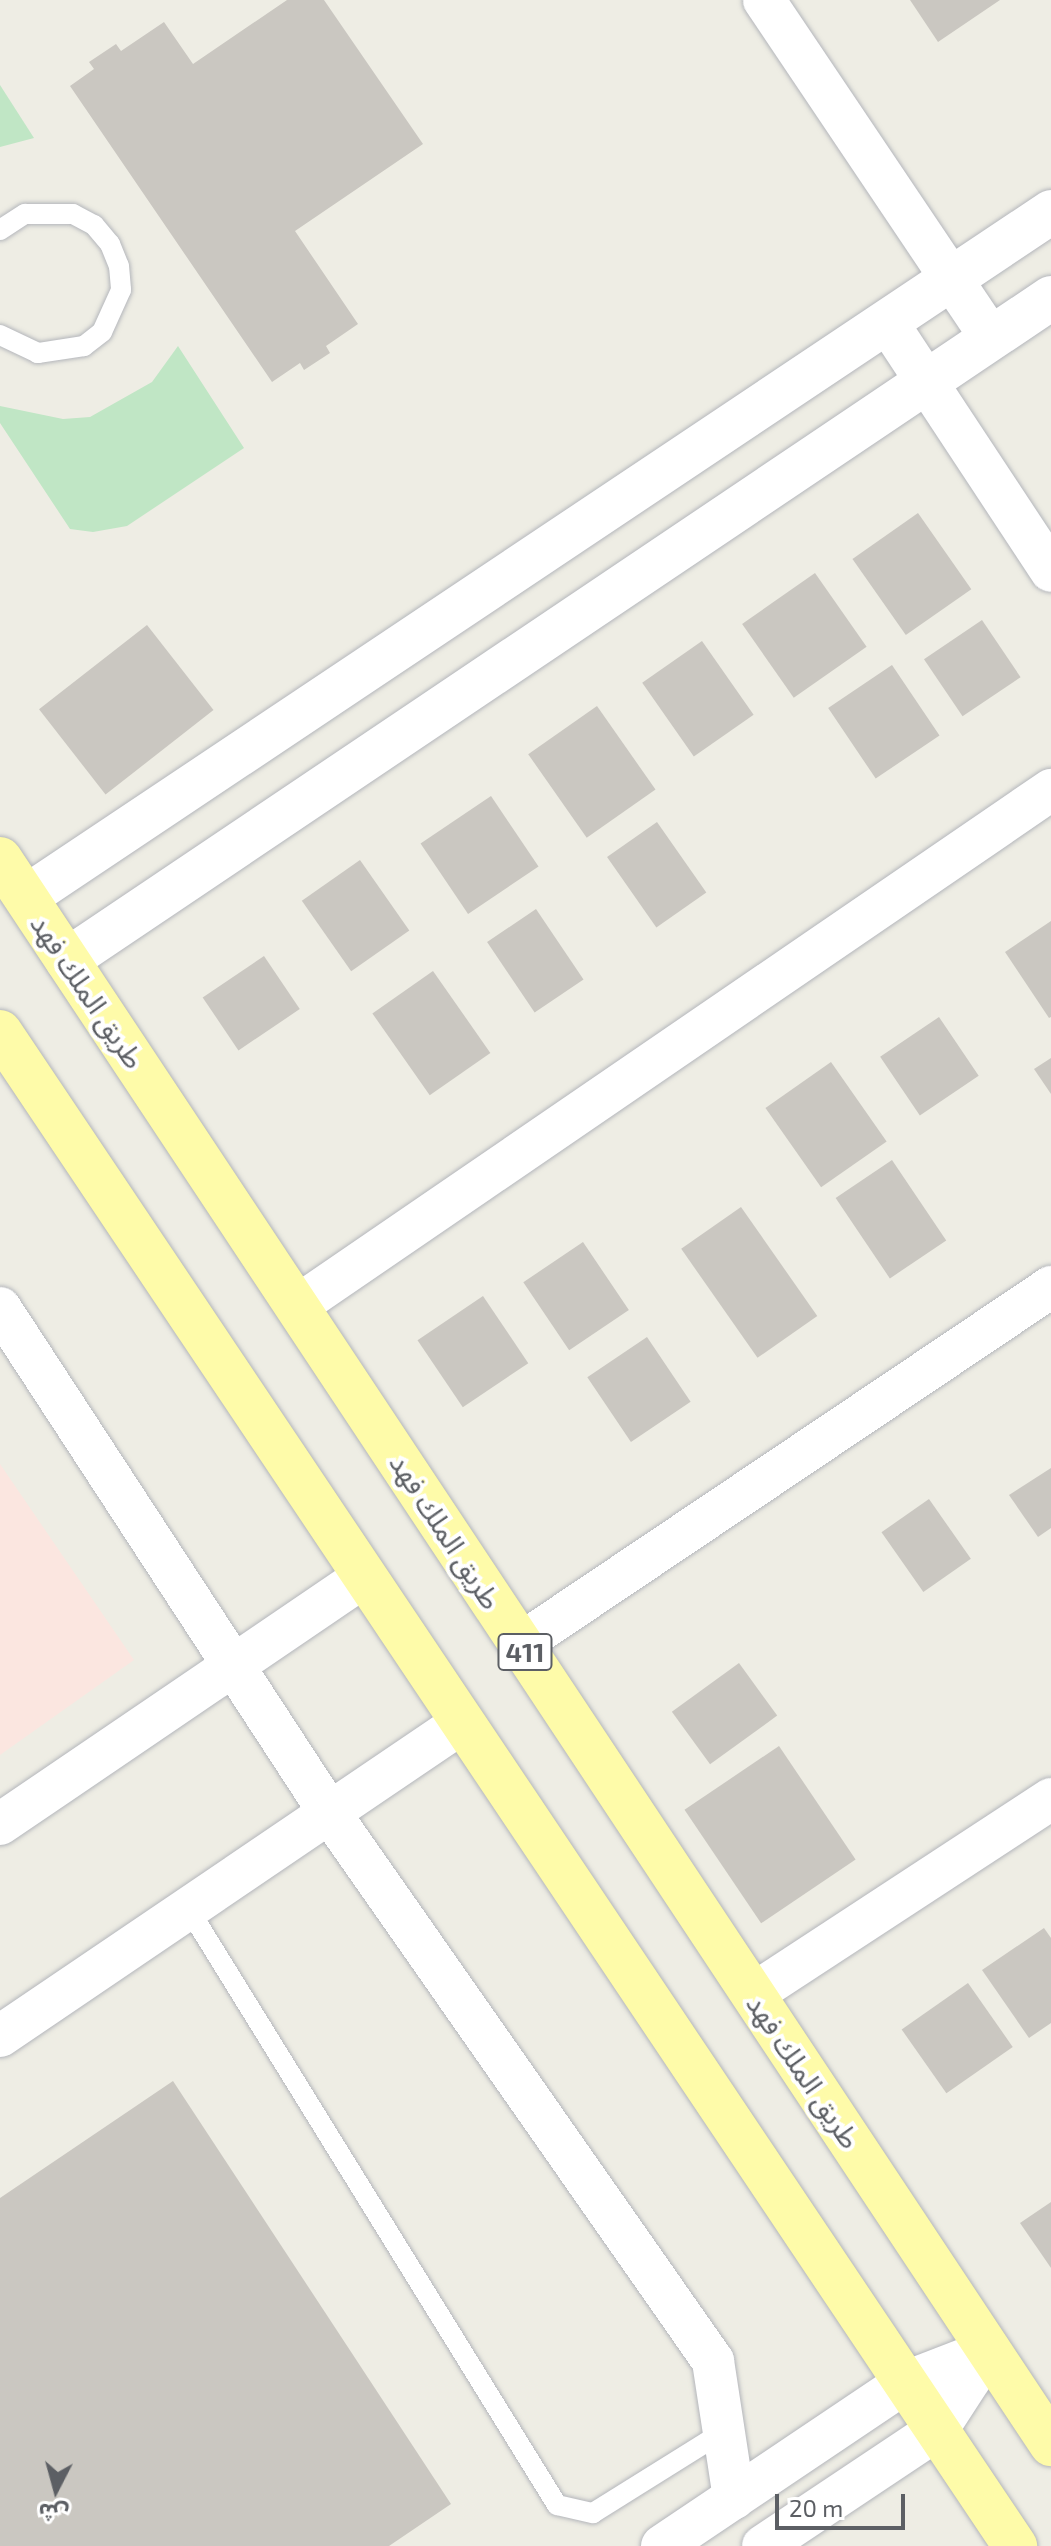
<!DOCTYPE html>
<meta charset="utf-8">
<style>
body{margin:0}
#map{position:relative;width:1051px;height:2546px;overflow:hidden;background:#eeede4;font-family:"Exo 2","Noto Sans Arabic",sans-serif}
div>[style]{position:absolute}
.medical>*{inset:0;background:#fbe6e0}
.green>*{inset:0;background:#c0e6c5}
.building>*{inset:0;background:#cac7c1;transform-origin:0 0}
.roads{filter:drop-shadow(0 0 2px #b4b6bb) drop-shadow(0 0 2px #b4b6bb)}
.lane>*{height:20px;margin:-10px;padding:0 10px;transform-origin:10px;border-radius:10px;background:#fff}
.street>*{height:42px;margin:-21px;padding:0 21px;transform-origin:21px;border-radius:21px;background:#fff}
.secondary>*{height:44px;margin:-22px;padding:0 22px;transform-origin:22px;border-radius:22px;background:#fff}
.primary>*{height:44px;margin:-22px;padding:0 22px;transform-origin:22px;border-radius:22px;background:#fefba9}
span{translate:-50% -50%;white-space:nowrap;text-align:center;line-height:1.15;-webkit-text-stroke:8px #fff;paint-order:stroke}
.shield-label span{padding:2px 6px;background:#fff;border:2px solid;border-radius:6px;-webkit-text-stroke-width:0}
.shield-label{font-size:26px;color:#5c5f64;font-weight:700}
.street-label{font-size:28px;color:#5c5f64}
.north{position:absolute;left:16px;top:2450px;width:80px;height:80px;-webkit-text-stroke:6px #fff;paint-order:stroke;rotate:186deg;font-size:22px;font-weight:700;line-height:32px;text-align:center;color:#5c5f64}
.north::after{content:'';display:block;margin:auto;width:28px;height:36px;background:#5c5f64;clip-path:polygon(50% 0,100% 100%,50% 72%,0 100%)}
.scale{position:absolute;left:775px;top:2494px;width:130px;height:36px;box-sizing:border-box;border:4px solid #5c5f64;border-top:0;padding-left:10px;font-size:24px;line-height:28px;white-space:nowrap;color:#5c5f64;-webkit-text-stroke:6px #fff;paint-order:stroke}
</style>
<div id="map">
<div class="medical">
<i style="clip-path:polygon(0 1464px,134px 1660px,0 1755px)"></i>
</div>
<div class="green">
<i style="clip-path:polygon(0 85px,34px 138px,0 147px)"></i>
<i style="clip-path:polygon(178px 346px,244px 448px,127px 526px,93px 532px,70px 529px,0 423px,0 406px,63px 419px,90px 417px,152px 382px)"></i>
</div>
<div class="building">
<i style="clip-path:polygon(287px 0,324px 0,423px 144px,295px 231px,358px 324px,326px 346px,330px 353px,304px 370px,300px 363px,272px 382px,70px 86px,94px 69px,89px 62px,116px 44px,121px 51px,164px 22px,193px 64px)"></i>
<i style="clip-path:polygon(910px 0,1000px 0,938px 42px)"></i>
<i style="left:918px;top:513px;width:93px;height:80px;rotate:55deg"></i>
<i style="left:815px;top:573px;width:90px;height:89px;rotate:55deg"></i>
<i style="left:982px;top:620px;width:69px;height:70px;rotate:56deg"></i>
<i style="left:147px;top:625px;width:108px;height:137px;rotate:52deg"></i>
<i style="left:702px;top:641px;width:90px;height:73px;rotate:55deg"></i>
<i style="left:892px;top:665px;width:85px;height:77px;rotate:56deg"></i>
<i style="left:597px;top:706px;width:102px;height:84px;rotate:55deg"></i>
<i style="left:491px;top:796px;width:85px;height:85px;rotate:56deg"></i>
<i style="left:657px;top:822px;width:86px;height:61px;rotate:55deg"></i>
<i style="left:360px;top:860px;width:86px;height:71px;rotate:55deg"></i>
<i style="left:536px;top:909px;width:85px;height:59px;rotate:56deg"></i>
<i style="clip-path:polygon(1051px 921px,1051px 1017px,1049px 1018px,1005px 952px)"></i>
<i style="left:264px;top:956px;width:64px;height:74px;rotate:56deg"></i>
<i style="left:433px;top:971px;width:100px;height:74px;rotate:55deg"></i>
<i style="left:939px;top:1017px;width:71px;height:71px;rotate:56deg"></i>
<i style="clip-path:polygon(1051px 1058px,1051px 1094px,1034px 1069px)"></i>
<i style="left:831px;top:1062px;width:97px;height:80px;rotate:55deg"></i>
<i style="left:892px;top:1160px;width:97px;height:68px;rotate:56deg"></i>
<i style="left:741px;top:1207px;width:133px;height:73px;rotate:55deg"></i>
<i style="left:583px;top:1242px;width:82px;height:72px;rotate:56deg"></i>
<i style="left:483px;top:1296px;width:81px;height:79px;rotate:56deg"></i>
<i style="left:647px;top:1337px;width:78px;height:72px;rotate:56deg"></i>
<i style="clip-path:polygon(1051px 1468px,1051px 1528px,1038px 1537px,1009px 1495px)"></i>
<i style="left:929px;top:1499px;width:73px;height:58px;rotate:55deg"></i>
<i style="left:739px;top:1663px;width:65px;height:83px;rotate:54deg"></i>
<i style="left:779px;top:1746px;width:137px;height:114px;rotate:56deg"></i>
<i style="clip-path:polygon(1044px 1928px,1051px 1938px,1051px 2023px,1029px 2038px,982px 1970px)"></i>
<i style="left:968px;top:1983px;width:78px;height:81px;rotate:55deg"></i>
<i style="clip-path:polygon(173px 2081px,451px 2504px,389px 2546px,0 2546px,0 2198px)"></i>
<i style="clip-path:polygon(1051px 2202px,1051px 2268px,1020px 2223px)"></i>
</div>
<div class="roads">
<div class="lane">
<i style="left:0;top:230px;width:30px;rotate:-33deg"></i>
<i style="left:25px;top:214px;width:48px"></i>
<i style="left:73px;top:214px;width:24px;rotate:28deg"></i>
<i style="left:94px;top:225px;width:25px;rotate:50deg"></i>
<i style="left:110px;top:244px;width:24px;rotate:68deg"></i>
<i style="left:119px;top:266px;width:24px;rotate:85deg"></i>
<i style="left:121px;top:290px;width:46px;rotate:114.3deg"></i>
<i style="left:102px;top:332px;width:23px;rotate:142deg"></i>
<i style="left:84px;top:346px;width:47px;rotate:171.3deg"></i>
<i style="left:38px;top:353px;width:42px;rotate:-154.7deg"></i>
<i style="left:188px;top:1908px;width:702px;rotate:58.28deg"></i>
<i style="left:557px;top:2505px;width:37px;rotate:13deg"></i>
<i style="left:593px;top:2513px;width:155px;rotate:-32deg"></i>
</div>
<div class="street">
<i style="left:764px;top:0;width:407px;rotate:56.1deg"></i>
<i style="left:887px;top:322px;width:298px;rotate:56.6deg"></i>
<i style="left:297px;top:1306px;width:914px;rotate:-34.39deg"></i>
<i style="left:0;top:1308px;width:602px;rotate:56.86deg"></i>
<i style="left:329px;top:1812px;width:670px;rotate:55.03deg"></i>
<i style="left:713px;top:2361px;width:139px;rotate:81.3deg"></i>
<i style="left:520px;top:1644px;width:640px;rotate:-33.91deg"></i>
<i style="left:0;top:1824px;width:441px;rotate:-34.2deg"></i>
<i style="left:753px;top:1994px;width:356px;rotate:-33.2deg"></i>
<i style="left:0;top:2036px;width:559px;rotate:-34.14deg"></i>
<i style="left:662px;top:2546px;width:294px;rotate:-33.9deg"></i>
<i style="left:906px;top:2382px;width:89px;rotate:-21.1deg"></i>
<i style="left:763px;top:2546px;width:209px;rotate:-33.7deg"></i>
<i style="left:937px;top:2430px;width:95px;rotate:-57deg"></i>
</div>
<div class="secondary">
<i style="left:26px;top:897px;width:1233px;rotate:-33.75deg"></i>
<i style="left:67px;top:960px;width:1186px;rotate:-33.93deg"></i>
</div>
<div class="primary">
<i style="left:0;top:859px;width:1902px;rotate:56.45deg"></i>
<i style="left:0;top:1032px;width:1823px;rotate:56.16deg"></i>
</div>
</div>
<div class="shield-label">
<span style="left:525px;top:1652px">411</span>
</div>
<div class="street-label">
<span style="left:88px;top:991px;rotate:56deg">طريق الملك فهد</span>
<span style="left:446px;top:1531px;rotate:57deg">طريق الملك فهد</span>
<span style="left:804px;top:2071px;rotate:56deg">طريق الملك فهد</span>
</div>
<div class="north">ش</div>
<div class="scale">20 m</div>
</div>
